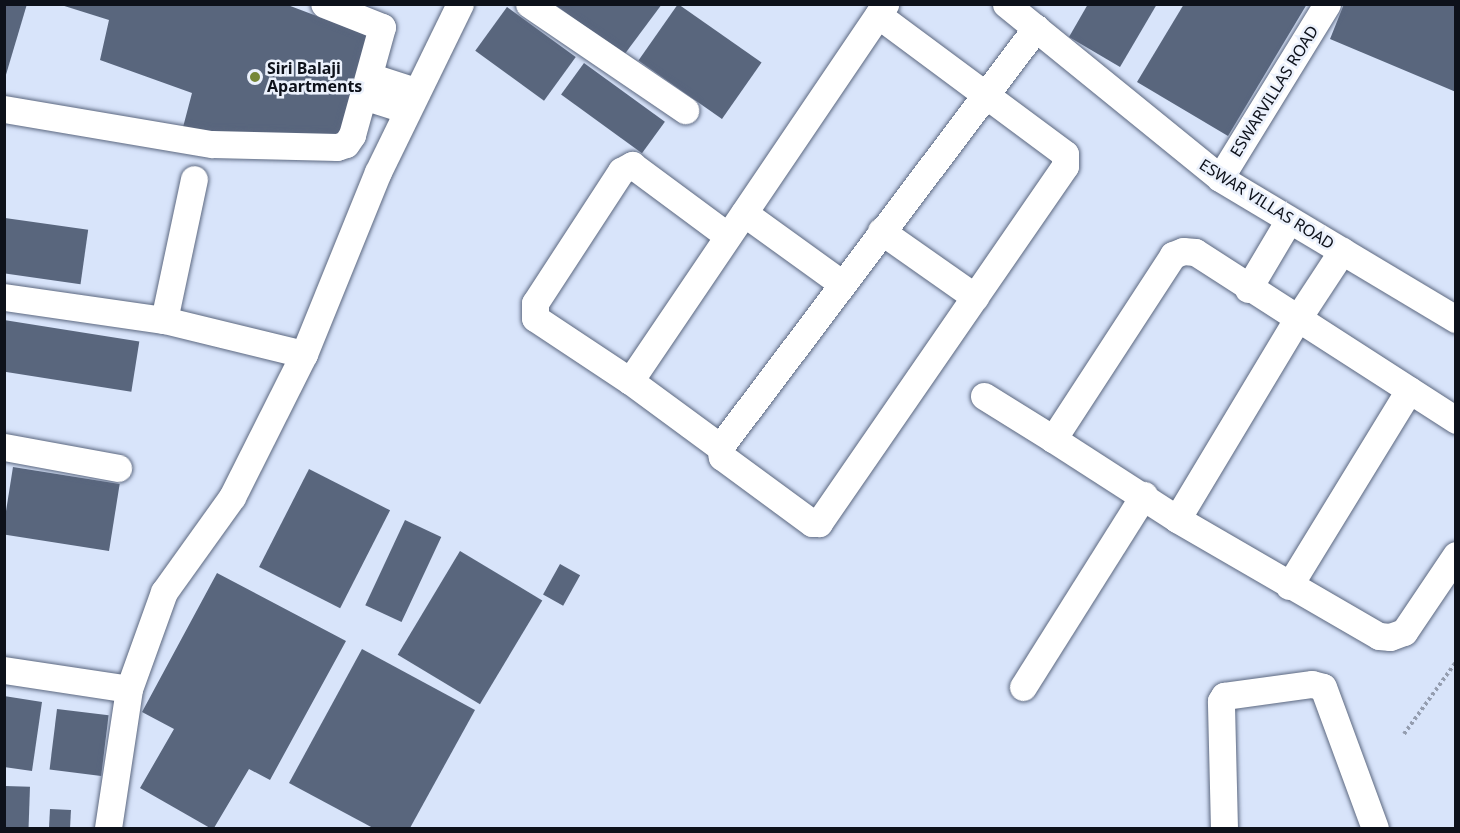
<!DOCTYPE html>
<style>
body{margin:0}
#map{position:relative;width:1460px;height:833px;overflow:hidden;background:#d8e4fa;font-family:"Noto Sans",sans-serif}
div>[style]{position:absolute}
.building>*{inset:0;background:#59667d;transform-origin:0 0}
.path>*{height:4px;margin-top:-2px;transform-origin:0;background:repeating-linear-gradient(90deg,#949daf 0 3px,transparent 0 6px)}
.roads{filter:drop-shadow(0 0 2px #5c6880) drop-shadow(0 0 2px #5c6880)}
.minor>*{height:27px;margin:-13.5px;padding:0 13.5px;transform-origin:13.5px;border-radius:13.5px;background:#fff}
.dots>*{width:16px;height:16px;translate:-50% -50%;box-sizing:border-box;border:3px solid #ebf1fc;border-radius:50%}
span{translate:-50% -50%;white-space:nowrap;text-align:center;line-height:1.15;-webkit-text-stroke:5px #ebf1fc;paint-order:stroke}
.poi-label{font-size:16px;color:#0d111a;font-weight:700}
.left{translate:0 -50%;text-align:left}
.street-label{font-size:16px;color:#0d111a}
.frame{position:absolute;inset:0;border:6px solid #0d111a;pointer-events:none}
</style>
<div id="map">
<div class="building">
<i style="clip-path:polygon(4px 4px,27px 4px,5px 78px,4px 78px)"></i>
<i style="clip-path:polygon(58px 4px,285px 4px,375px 38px,343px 142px,182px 131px,192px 93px,100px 60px,109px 20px)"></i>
<i style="clip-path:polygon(554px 4px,662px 4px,624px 55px)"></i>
<i style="left:678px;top:4px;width:102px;height:69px;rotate:35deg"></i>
<i style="clip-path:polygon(1088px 4px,1157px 4px,1120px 67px,1069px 37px)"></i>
<i style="clip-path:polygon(1184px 4px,1307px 4px,1228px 136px,1137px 82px)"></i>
<i style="clip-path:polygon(1344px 4px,1456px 4px,1456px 92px,1330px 39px)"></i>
<i style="left:507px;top:7px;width:85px;height:54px;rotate:36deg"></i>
<i style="left:584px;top:63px;width:100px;height:39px;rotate:36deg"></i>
<i style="left:5px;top:218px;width:84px;height:55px;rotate:8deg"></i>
<i style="left:4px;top:320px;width:137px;height:51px;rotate:9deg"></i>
<i style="left:13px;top:467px;width:108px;height:68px;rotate:9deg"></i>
<i style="left:309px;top:469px;width:91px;height:110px;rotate:27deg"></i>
<i style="left:405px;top:520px;width:40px;height:94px;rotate:25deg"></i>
<i style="left:460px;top:551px;width:96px;height:121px;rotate:31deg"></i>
<i style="left:560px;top:564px;width:23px;height:35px;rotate:29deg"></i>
<i style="clip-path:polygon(217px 573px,346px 641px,270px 780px,249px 769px,214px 828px,210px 828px,140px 788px,174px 729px,142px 712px)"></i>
<i style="clip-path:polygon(362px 649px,475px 710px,410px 828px,373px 828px,289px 783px)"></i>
<i style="clip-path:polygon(4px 696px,42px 702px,32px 771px,4px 767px)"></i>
<i style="left:57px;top:709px;width:52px;height:61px;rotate:7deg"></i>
<i style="left:5px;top:786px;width:25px;height:42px;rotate:2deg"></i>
<i style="left:50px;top:809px;width:21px;height:19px;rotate:3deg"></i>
</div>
<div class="path">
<i style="left:1404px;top:734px;width:89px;rotate:-54.2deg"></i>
</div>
<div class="roads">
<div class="minor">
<i style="left:529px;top:4px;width:189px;rotate:34.2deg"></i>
<i style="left:1006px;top:4px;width:276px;rotate:39.1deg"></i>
<i style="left:1220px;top:178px;width:275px;rotate:30.9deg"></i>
<i style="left:878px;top:15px;width:233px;rotate:36.6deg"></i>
<i style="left:1065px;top:154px;width:12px;rotate:90deg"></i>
<i style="left:1065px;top:166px;width:434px;rotate:124.6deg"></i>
<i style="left:819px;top:523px;width:7px;rotate:180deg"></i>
<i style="left:812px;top:523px;width:112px;rotate:-143.7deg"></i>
<i style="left:722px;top:457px;width:10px;rotate:-101deg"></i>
<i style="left:720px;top:447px;width:112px;rotate:-143.7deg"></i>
<i style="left:630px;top:381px;width:455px;rotate:-55.9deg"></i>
<i style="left:369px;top:76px;width:48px;rotate:18.1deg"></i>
<i style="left:363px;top:96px;width:46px;rotate:17.7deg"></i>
<i style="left:4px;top:109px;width:211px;rotate:9.6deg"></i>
<i style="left:212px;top:144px;width:125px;rotate:1.4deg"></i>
<i style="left:337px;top:147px;width:9px;rotate:-18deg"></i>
<i style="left:346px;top:144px;width:11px;rotate:-56deg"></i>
<i style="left:352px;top:135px;width:112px;rotate:-74.5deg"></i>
<i style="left:382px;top:27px;width:62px;rotate:-158.4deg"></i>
<i style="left:1220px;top:178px;width:204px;rotate:-58.4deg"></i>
<i style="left:744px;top:213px;width:120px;rotate:35.8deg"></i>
<i style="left:881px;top:231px;width:115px;rotate:35.1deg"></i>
<i style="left:1248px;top:289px;width:80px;rotate:-59.3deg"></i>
<i style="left:4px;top:297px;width:162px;rotate:8.2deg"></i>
<i style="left:164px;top:320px;width:144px;rotate:13.7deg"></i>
<i style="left:164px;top:320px;width:144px;rotate:-78deg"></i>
<i style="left:630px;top:381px;width:114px;rotate:-146.4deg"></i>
<i style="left:535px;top:318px;width:15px;rotate:-90deg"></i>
<i style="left:535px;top:303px;width:158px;rotate:-56.9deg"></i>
<i style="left:621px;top:171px;width:13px;rotate:-29deg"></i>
<i style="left:632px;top:165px;width:119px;rotate:36.5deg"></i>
<i style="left:984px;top:396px;width:81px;rotate:31.9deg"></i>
<i style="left:1456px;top:420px;width:310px;rotate:-147.2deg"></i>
<i style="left:1195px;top:252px;width:12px;rotate:-175deg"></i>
<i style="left:1183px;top:251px;width:11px;rotate:158deg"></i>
<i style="left:1173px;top:255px;width:220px;rotate:123.1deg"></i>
<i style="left:1053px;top:439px;width:148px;rotate:32.8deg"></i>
<i style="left:1177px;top:519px;width:233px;rotate:30.1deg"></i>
<i style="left:1379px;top:636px;width:11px;rotate:5deg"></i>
<i style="left:1390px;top:637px;width:15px;rotate:-20deg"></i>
<i style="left:1404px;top:632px;width:93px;rotate:-56deg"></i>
<i style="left:4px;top:447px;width:116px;rotate:10.4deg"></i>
<i style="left:720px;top:447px;width:525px;rotate:-52.98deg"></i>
<i style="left:1177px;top:519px;width:231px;rotate:-59deg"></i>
<i style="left:1296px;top:321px;width:84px;rotate:-56.7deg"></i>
<i style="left:1289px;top:586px;width:230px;rotate:-58.5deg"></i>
<i style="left:4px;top:670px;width:126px;rotate:8.6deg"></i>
<i style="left:1023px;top:687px;width:227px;rotate:-57.8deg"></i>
<i style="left:108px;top:828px;width:141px;rotate:-81.4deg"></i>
<i style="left:129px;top:689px;width:103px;rotate:-70.2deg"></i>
<i style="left:164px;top:592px;width:117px;rotate:-54.4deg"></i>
<i style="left:232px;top:497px;width:160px;rotate:-63.3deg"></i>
<i style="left:304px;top:354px;width:196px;rotate:-67.9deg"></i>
<i style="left:378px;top:172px;width:187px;rotate:-64deg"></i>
<i style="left:1224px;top:828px;width:127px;rotate:-91.4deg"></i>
<i style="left:1221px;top:701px;width:6px;rotate:-59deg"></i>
<i style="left:1224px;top:696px;width:89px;rotate:-7.8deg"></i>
<i style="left:1312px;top:684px;width:11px;rotate:15deg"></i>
<i style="left:1323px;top:687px;width:150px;rotate:69.8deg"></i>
</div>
</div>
<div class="dots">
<i style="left:255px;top:77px;background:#758636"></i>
</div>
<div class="poi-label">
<span class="left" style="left:267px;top:77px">Siri Balaji<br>Apartments</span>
</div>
<div class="street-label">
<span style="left:1274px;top:91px;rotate:-58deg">ESWARVILLAS ROAD</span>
<span style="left:1267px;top:204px;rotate:32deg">ESWAR VILLAS ROAD</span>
</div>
<div class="frame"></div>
</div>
